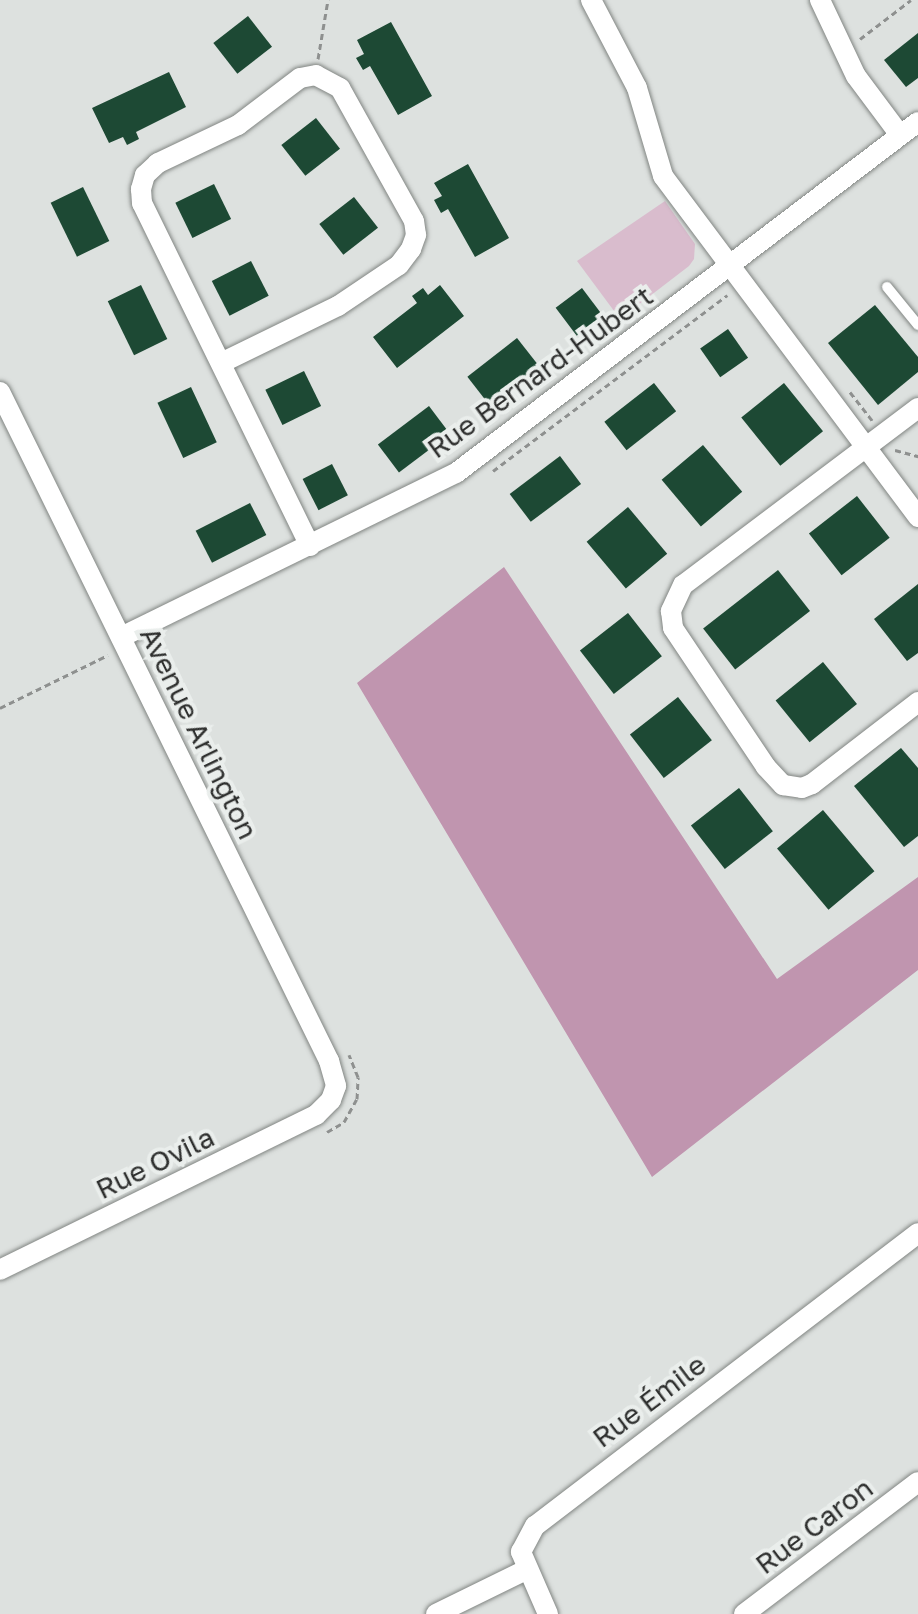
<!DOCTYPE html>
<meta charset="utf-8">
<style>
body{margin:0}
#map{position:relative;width:918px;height:1614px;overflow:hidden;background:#dde1df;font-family:"Golos Text",sans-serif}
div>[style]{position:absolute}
.green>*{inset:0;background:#d9bccd}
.forest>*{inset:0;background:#c095af}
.building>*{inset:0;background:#1d4934;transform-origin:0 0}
.path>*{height:3px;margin-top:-1.5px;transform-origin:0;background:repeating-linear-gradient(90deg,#8e908f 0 6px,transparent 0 10px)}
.roads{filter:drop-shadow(0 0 2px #818582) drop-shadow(0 0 2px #818582)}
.service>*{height:10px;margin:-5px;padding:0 5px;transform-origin:5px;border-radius:5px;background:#fff}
.minor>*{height:20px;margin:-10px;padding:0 10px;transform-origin:10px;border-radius:10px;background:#fff}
span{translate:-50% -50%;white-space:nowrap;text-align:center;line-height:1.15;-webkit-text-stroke:8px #eaeeec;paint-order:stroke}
.street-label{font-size:28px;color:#2f302f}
</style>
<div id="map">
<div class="green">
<i style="clip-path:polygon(665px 201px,695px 244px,694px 259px,689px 266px,620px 319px,577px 261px)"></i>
</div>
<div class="forest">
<i style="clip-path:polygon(504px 567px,777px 979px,918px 877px,918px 970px,652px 1177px,357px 683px)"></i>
</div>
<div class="building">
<i style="left:248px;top:16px;width:39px;height:44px;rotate:52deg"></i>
<i style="clip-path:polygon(391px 22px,432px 96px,398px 115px,370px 66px,363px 70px,356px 58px,364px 54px,357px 40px)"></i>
<i style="clip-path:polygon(918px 33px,918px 78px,906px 87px,884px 60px)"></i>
<i style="clip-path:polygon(169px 72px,186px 107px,136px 132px,139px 139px,127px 145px,123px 137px,109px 143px,92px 108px)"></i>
<i style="left:316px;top:118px;width:39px;height:44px;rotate:52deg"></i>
<i style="clip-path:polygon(468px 164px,509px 238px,475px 257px,448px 209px,441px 213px,434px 200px,442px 196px,434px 183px)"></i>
<i style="left:214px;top:184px;width:39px;height:43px;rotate:64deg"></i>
<i style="left:83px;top:187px;width:60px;height:36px;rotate:64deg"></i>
<i style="left:354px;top:197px;width:39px;height:44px;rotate:52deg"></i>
<i style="left:251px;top:261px;width:39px;height:44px;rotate:63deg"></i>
<i style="left:141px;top:285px;width:60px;height:37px;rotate:64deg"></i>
<i style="clip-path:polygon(440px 285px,464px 316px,397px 368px,373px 337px,417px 303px,412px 296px,423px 288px,428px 295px)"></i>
<i style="left:582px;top:288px;width:35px;height:33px;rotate:53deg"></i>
<i style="clip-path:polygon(875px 305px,918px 357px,918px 372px,878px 405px,828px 343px)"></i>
<i style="left:728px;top:329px;width:35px;height:34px;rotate:55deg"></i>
<i style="left:517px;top:338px;width:36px;height:63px;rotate:52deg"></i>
<i style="left:304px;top:371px;width:39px;height:43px;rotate:64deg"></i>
<i style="left:654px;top:383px;width:36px;height:63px;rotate:52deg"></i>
<i style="left:784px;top:383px;width:62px;height:55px;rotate:51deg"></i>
<i style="left:191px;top:387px;width:61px;height:37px;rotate:65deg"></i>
<i style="left:429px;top:406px;width:35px;height:64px;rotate:53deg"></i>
<i style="left:703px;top:445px;width:61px;height:54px;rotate:50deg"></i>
<i style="left:560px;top:456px;width:35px;height:63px;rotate:53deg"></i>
<i style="left:332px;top:464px;width:35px;height:33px;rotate:63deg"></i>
<i style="left:857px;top:496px;width:53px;height:61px;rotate:52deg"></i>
<i style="left:250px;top:503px;width:36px;height:61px;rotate:63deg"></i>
<i style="left:628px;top:507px;width:61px;height:54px;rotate:50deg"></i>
<i style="left:778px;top:570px;width:52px;height:95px;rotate:52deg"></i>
<i style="clip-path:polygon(918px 584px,918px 653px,907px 661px,874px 619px)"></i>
<i style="left:628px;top:613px;width:55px;height:61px;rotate:52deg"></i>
<i style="left:823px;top:662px;width:54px;height:61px;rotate:51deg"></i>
<i style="left:678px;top:697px;width:55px;height:61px;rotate:52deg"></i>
<i style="clip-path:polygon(901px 748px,918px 768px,918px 836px,904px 847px,854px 786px)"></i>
<i style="left:739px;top:788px;width:55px;height:61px;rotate:52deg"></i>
<i style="left:823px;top:810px;width:80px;height:60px;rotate:50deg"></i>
</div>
<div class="path">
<i style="left:860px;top:39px;width:64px;rotate:-37.4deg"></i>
<i style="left:318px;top:59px;width:60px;rotate:-80.4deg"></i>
<i style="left:850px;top:392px;width:36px;rotate:52deg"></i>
<i style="left:895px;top:450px;width:24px;rotate:15deg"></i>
<i style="left:493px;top:471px;width:293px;rotate:-36.9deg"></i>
<i style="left:0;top:708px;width:120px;rotate:-26.1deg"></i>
<i style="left:327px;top:1132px;width:20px;rotate:-30deg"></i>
<i style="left:344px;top:1122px;width:26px;rotate:-61deg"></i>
<i style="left:357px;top:1099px;width:22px;rotate:-87deg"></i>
<i style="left:358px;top:1077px;width:24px;rotate:-112deg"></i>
</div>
<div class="roads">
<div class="service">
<i style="left:887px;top:287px;width:49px;rotate:50.8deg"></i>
</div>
<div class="minor">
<i style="left:591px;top:0;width:99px;rotate:62.4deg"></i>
<i style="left:637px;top:88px;width:92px;rotate:73.5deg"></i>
<i style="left:663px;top:176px;width:426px;rotate:53.2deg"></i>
<i style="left:820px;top:0;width:84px;rotate:64.7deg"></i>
<i style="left:856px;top:76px;width:74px;rotate:53.3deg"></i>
<i style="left:221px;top:363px;width:130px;rotate:-26deg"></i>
<i style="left:338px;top:306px;width:73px;rotate:-33.9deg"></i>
<i style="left:399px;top:265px;width:20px;rotate:-53deg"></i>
<i style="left:411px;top:249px;width:15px;rotate:-70deg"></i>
<i style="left:416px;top:235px;width:14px;rotate:-98deg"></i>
<i style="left:414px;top:221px;width:152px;rotate:-119.1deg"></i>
<i style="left:340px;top:88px;width:27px;rotate:-152deg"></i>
<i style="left:316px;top:75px;width:16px;rotate:169deg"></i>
<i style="left:300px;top:78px;width:78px;rotate:142.8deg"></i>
<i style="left:238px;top:125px;width:89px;rotate:154.6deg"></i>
<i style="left:158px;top:163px;width:18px;rotate:137deg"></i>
<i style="left:145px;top:175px;width:15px;rotate:106deg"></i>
<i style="left:141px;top:189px;width:14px;rotate:86deg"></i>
<i style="left:142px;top:203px;width:382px;rotate:63.9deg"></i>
<i style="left:0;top:392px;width:746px;rotate:63.81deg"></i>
<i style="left:329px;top:1061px;width:26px;rotate:74deg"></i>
<i style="left:336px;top:1086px;width:15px;rotate:110deg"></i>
<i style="left:331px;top:1100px;width:21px;rotate:135deg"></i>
<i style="left:316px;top:1115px;width:352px;rotate:153.9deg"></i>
<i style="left:918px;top:408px;width:294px;rotate:143deg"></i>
<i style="left:683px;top:585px;width:29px;rotate:115deg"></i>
<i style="left:671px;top:611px;width:17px;rotate:83deg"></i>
<i style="left:673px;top:628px;width:167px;rotate:56.2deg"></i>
<i style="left:766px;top:767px;width:25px;rotate:47deg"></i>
<i style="left:783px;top:785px;width:19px;rotate:9deg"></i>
<i style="left:802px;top:788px;width:11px;rotate:-22deg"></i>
<i style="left:812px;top:784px;width:134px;rotate:-37.7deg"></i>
<i style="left:121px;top:637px;width:373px;rotate:-26.1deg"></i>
<i style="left:456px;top:473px;width:580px;rotate:-37.23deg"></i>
<i style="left:436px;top:1614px;width:100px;rotate:-26.1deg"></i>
<i style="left:548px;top:1614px;width:68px;rotate:-113.5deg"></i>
<i style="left:521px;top:1552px;width:30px;rotate:-62deg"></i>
<i style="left:535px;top:1526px;width:482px;rotate:-37.4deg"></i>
<i style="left:744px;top:1614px;width:218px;rotate:-37.2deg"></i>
</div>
</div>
<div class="street-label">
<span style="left:540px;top:372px;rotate:-36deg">Rue Bernard-Hubert</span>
<span style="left:199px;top:733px;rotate:64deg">Avenue Arlington</span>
<span style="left:155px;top:1163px;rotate:-26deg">Rue Ovila</span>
<span style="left:649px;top:1401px;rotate:-37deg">Rue Émile</span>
<span style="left:814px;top:1526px;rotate:-37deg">Rue Caron</span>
</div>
</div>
